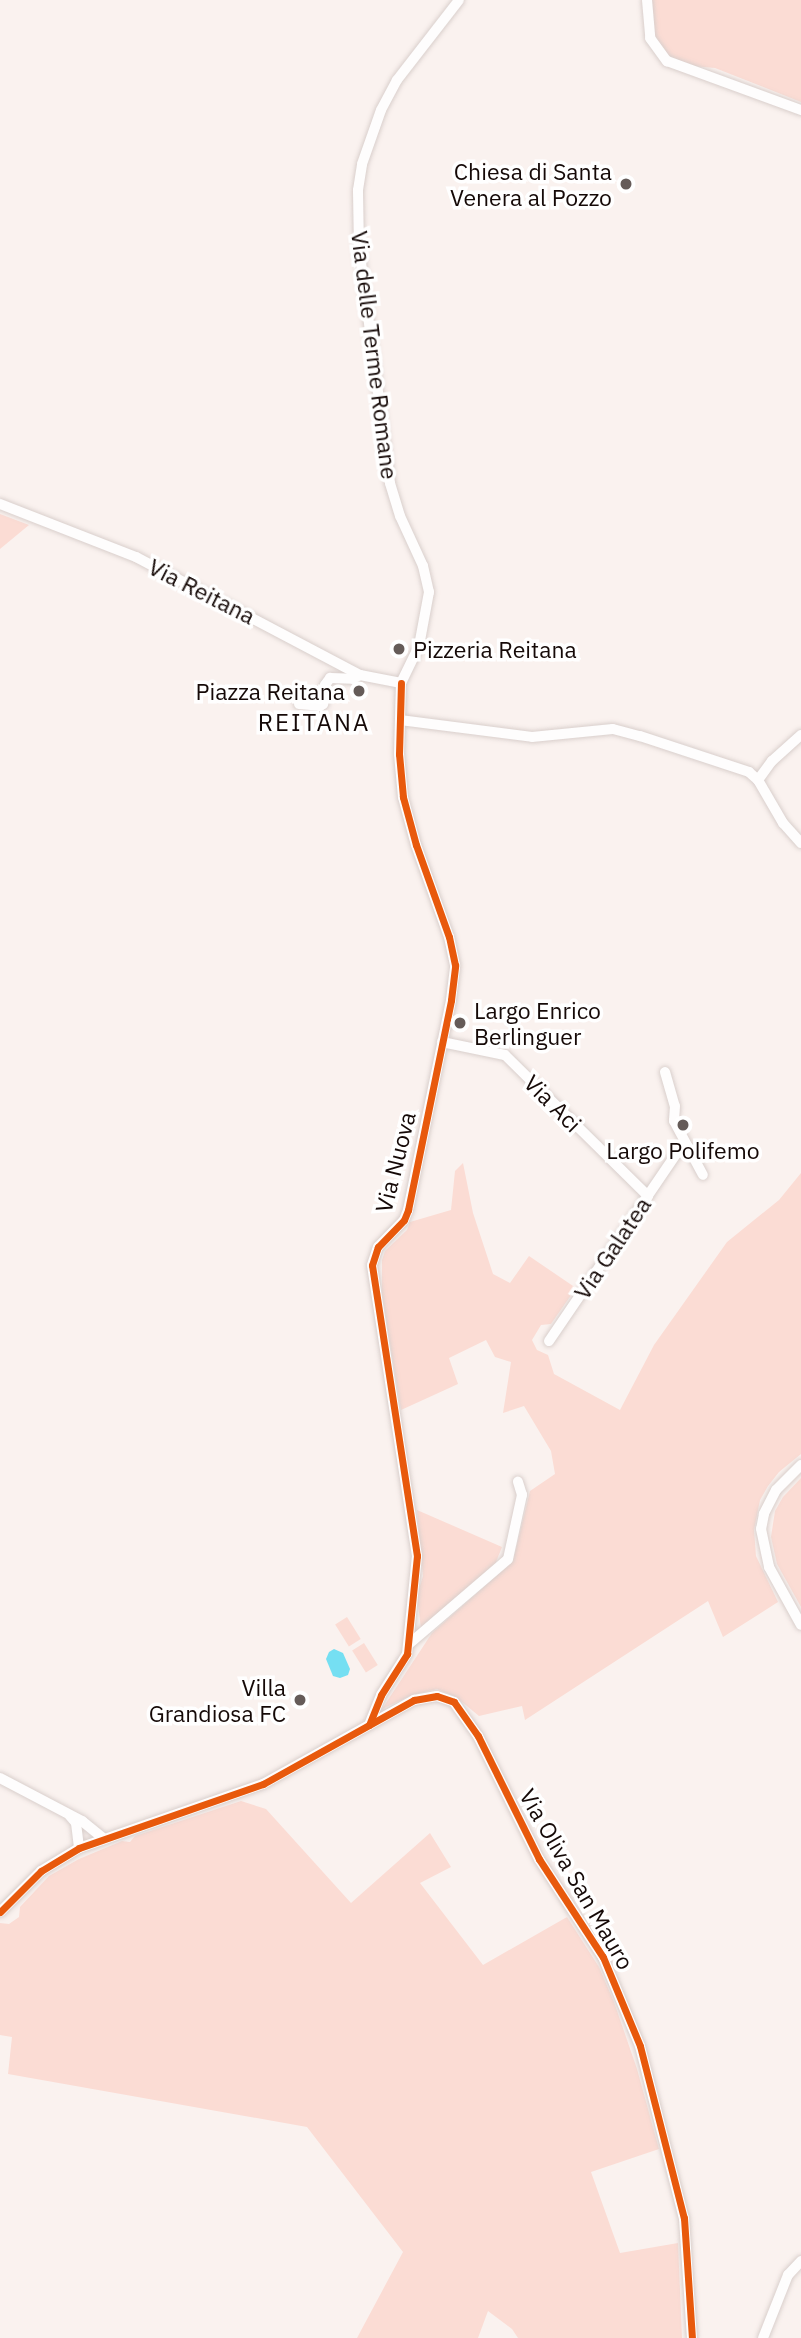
<!DOCTYPE html>
<style>
body{margin:0}
#map{position:relative;width:801px;height:2338px;overflow:hidden;background:#faf2ef;font-family:"IBM Plex Sans",sans-serif}
div>[style]{position:absolute}
.green>*{inset:0;background:#fbdcd4;transform-origin:0 0}
.water>*{inset:0;background:#75dff2}
.roads{filter:drop-shadow(0 0 2px #d9cfcc) drop-shadow(0 0 2px #d9cfcc)}
.minor>*{height:10px;margin:-5px;padding:0 5px;transform-origin:5px;border-radius:5px;background:#fefdfd}
.cycleway>*{height:7px;margin:-3.5px;padding:0 3.5px;transform-origin:3.5px;border-radius:3.5px;background:#e8590c}
.dots>*{width:19px;height:19px;translate:-50% -50%;box-sizing:border-box;border:4px solid #fff;border-radius:50%}
span{translate:-50% -50%;white-space:nowrap;text-align:center;line-height:1.15;-webkit-text-stroke:7px #fff;paint-order:stroke}
.poi-label{font-size:23px;color:#150907}
.right{translate:-100% -50%;text-align:right}
.left{translate:0 -50%;text-align:left}
.street-label{font-size:23px;color:#150907}
.neighbourhood-label{font-size:24px;color:#150907;letter-spacing:2px}
</style>
<div id="map">
<div class="green">
<i style="clip-path:polygon(651px 0,801px 0,801px 102px,715px 68px,692px 66px,665px 54px,655px 39px)"></i>
<i style="clip-path:polygon(0 514px,29px 525px,0 549px)"></i>
<i style="clip-path:polygon(463px 1163px,473px 1213px,493px 1274px,510px 1283px,529px 1256px,576px 1288px,551px 1324px,541px 1325px,532px 1340px,537px 1350px,548px 1355px,554px 1374px,620px 1410px,654px 1345px,727px 1242px,779px 1200px,801px 1173px,801px 1454px,779px 1472px,768px 1486px,760px 1500px,754px 1530px,756px 1556px,778px 1602px,723px 1637px,708px 1601px,525px 1720px,522px 1706px,479px 1716px,456px 1697px,437px 1689px,412px 1695px,382px 1709px,432px 1633px,513px 1561px,530px 1491px,555px 1474px,551px 1451px,524px 1406px,503px 1413px,511px 1362px,495px 1357px,486px 1340px,449px 1358px,458px 1384px,401px 1410px,382px 1294px,382px 1260px,385px 1251px,407px 1230px,410px 1222px,451px 1210px,455px 1171px)"></i>
<i style="clip-path:polygon(801px 1478px,801px 1607px,777px 1564px,771px 1537px,775px 1511px,783px 1497px)"></i>
<i style="clip-path:polygon(417px 1510px,502px 1547px,494px 1567px,421px 1629px,417px 1596px,423px 1576px)"></i>
<i style="left:347px;top:1617px;width:26px;height:14px;rotate:58deg"></i>
<i style="left:364px;top:1643px;width:26px;height:14px;rotate:58deg"></i>
<i style="clip-path:polygon(241px 1801px,266px 1809px,351px 1903px,430px 1833px,451px 1867px,420px 1883px,483px 1965px,567px 1917px,599px 1967px,614px 2002px,637px 2069px,659px 2149px,591px 2172px,620px 2253px,678px 2243px,682px 2338px,518px 2338px,512px 2329px,488px 2311px,478px 2338px,357px 2338px,403px 2252px,307px 2127px,8px 2074px,12px 2037px,0 2035px,0 1923px,9px 1924px,19px 1917px,20px 1907px,49px 1876px,79px 1859px,122px 1841px,130px 1842px,135px 1836px)"></i>
</div>
<div class="water">
<i style="clip-path:polygon(334px 1649px,343px 1653px,350px 1669px,348px 1675px,340px 1678px,333px 1676px,326px 1659px,329px 1652px)"></i>
</div>
<div class="roads">
<div class="minor">
<i style="left:647px;top:0;width:38px;rotate:85deg"></i>
<i style="left:650px;top:38px;width:29px;rotate:54deg"></i>
<i style="left:667px;top:61px;width:143px;rotate:20.1deg"></i>
<i style="left:0;top:504px;width:146px;rotate:21.3deg"></i>
<i style="left:136px;top:557px;width:253px;rotate:27.8deg"></i>
<i style="left:360px;top:675px;width:42px;rotate:11deg"></i>
<i style="left:401px;top:683px;width:41px;rotate:-64.1deg"></i>
<i style="left:419px;top:646px;width:55px;rotate:-79.5deg"></i>
<i style="left:429px;top:592px;width:27px;rotate:-103deg"></i>
<i style="left:423px;top:566px;width:55px;rotate:-114.7deg"></i>
<i style="left:400px;top:516px;width:34px;rotate:-107deg"></i>
<i style="left:390px;top:483px;width:236px;rotate:-97.5deg"></i>
<i style="left:359px;top:249px;width:59px;rotate:-91deg"></i>
<i style="left:358px;top:190px;width:26px;rotate:-81deg"></i>
<i style="left:362px;top:164px;width:57px;rotate:-70.6deg"></i>
<i style="left:381px;top:110px;width:34px;rotate:-62deg"></i>
<i style="left:397px;top:80px;width:101px;rotate:-52.2deg"></i>
<i style="left:299px;top:704px;width:21px;rotate:5deg"></i>
<i style="left:320px;top:706px;width:4px;rotate:-34deg"></i>
<i style="left:323px;top:704px;width:19px;rotate:-84deg"></i>
<i style="left:325px;top:685px;width:9px;rotate:-54deg"></i>
<i style="left:330px;top:678px;width:23px;rotate:2deg"></i>
<i style="left:353px;top:679px;width:8px;rotate:-30deg"></i>
<i style="left:400px;top:720px;width:133px;rotate:7.3deg"></i>
<i style="left:532px;top:737px;width:81px;rotate:-5.6deg"></i>
<i style="left:613px;top:729px;width:28px;rotate:15deg"></i>
<i style="left:640px;top:736px;width:115px;rotate:18.3deg"></i>
<i style="left:749px;top:772px;width:12px;rotate:42deg"></i>
<i style="left:758px;top:780px;width:50px;rotate:59.8deg"></i>
<i style="left:783px;top:823px;width:27px;rotate:48deg"></i>
<i style="left:758px;top:780px;width:24px;rotate:-54deg"></i>
<i style="left:772px;top:761px;width:39px;rotate:-42deg"></i>
<i style="left:442px;top:1042px;width:64px;rotate:11.7deg"></i>
<i style="left:505px;top:1055px;width:201px;rotate:44.6deg"></i>
<i style="left:665px;top:1072px;width:35px;rotate:74deg"></i>
<i style="left:675px;top:1106px;width:15px;rotate:94deg"></i>
<i style="left:674px;top:1121px;width:61px;rotate:61.8deg"></i>
<i style="left:549px;top:1341px;width:226px;rotate:-55.8deg"></i>
<i style="left:676px;top:1154px;width:14px;rotate:-34deg"></i>
<i style="left:801px;top:1465px;width:35px;rotate:135deg"></i>
<i style="left:776px;top:1490px;width:27px;rotate:117deg"></i>
<i style="left:764px;top:1514px;width:15px;rotate:101deg"></i>
<i style="left:761px;top:1529px;width:39px;rotate:78deg"></i>
<i style="left:769px;top:1567px;width:66px;rotate:61.1deg"></i>
<i style="left:409px;top:1644px;width:130px;rotate:-40.6deg"></i>
<i style="left:508px;top:1559px;width:66px;rotate:-77.7deg"></i>
<i style="left:522px;top:1495px;width:14px;rotate:-107deg"></i>
<i style="left:369px;top:1725px;width:32px;rotate:-68deg"></i>
<i style="left:381px;top:1695px;width:49px;rotate:-57.6deg"></i>
<i style="left:407px;top:1654px;width:99px;rotate:-84.2deg"></i>
<i style="left:417px;top:1556px;width:294px;rotate:-98.8deg"></i>
<i style="left:372px;top:1265px;width:19px;rotate:-72deg"></i>
<i style="left:378px;top:1247px;width:37px;rotate:-46deg"></i>
<i style="left:404px;top:1220px;width:11px;rotate:-68deg"></i>
<i style="left:408px;top:1210px;width:214px;rotate:-78.4deg"></i>
<i style="left:451px;top:1000px;width:35px;rotate:-83deg"></i>
<i style="left:455px;top:965px;width:29px;rotate:-102deg"></i>
<i style="left:449px;top:937px;width:98px;rotate:-109.7deg"></i>
<i style="left:416px;top:845px;width:50px;rotate:-105.2deg"></i>
<i style="left:403px;top:797px;width:43px;rotate:-95.3deg"></i>
<i style="left:399px;top:754px;width:71px;rotate:-88.4deg"></i>
<i style="left:0;top:1778px;width:93px;rotate:27.7deg"></i>
<i style="left:82px;top:1821px;width:27px;rotate:39deg"></i>
<i style="left:70px;top:1816px;width:9px;rotate:49deg"></i>
<i style="left:76px;top:1823px;width:25px;rotate:83deg"></i>
<i style="left:0;top:1912px;width:58px;rotate:-45deg"></i>
<i style="left:41px;top:1871px;width:44px;rotate:-31.2deg"></i>
<i style="left:79px;top:1848px;width:195px;rotate:-19.2deg"></i>
<i style="left:263px;top:1784px;width:173px;rotate:-29.1deg"></i>
<i style="left:414px;top:1700px;width:23px;rotate:-10deg"></i>
<i style="left:437px;top:1696px;width:18px;rotate:19deg"></i>
<i style="left:454px;top:1702px;width:42px;rotate:54.8deg"></i>
<i style="left:478px;top:1736px;width:137px;rotate:63.6deg"></i>
<i style="left:539px;top:1859px;width:117px;rotate:56.9deg"></i>
<i style="left:603px;top:1957px;width:96px;rotate:67.4deg"></i>
<i style="left:640px;top:2046px;width:178px;rotate:75.7deg"></i>
<i style="left:684px;top:2218px;width:120px;rotate:86.2deg"></i>
<i style="left:763px;top:2338px;width:68px;rotate:-68.4deg"></i>
<i style="left:788px;top:2275px;width:19px;rotate:-47deg"></i>
</div>
</div>
<div class="cycleway">
<i style="left:369px;top:1725px;width:32px;rotate:-68deg"></i>
<i style="left:381px;top:1695px;width:49px;rotate:-57.6deg"></i>
<i style="left:407px;top:1654px;width:99px;rotate:-84.2deg"></i>
<i style="left:417px;top:1556px;width:294px;rotate:-98.8deg"></i>
<i style="left:372px;top:1265px;width:19px;rotate:-72deg"></i>
<i style="left:378px;top:1247px;width:37px;rotate:-46deg"></i>
<i style="left:404px;top:1220px;width:11px;rotate:-68deg"></i>
<i style="left:408px;top:1210px;width:214px;rotate:-78.4deg"></i>
<i style="left:451px;top:1000px;width:35px;rotate:-83deg"></i>
<i style="left:455px;top:965px;width:29px;rotate:-102deg"></i>
<i style="left:449px;top:937px;width:98px;rotate:-109.7deg"></i>
<i style="left:416px;top:845px;width:50px;rotate:-105.2deg"></i>
<i style="left:403px;top:797px;width:43px;rotate:-95.3deg"></i>
<i style="left:399px;top:754px;width:71px;rotate:-88.4deg"></i>
<i style="left:0;top:1912px;width:58px;rotate:-45deg"></i>
<i style="left:41px;top:1871px;width:44px;rotate:-31.2deg"></i>
<i style="left:79px;top:1848px;width:195px;rotate:-19.2deg"></i>
<i style="left:263px;top:1784px;width:173px;rotate:-29.1deg"></i>
<i style="left:414px;top:1700px;width:23px;rotate:-10deg"></i>
<i style="left:437px;top:1696px;width:18px;rotate:19deg"></i>
<i style="left:454px;top:1702px;width:42px;rotate:54.8deg"></i>
<i style="left:478px;top:1736px;width:137px;rotate:63.6deg"></i>
<i style="left:539px;top:1859px;width:117px;rotate:56.9deg"></i>
<i style="left:603px;top:1957px;width:96px;rotate:67.4deg"></i>
<i style="left:640px;top:2046px;width:178px;rotate:75.7deg"></i>
<i style="left:684px;top:2218px;width:120px;rotate:86.2deg"></i>
</div>
<div class="dots">
<i style="left:626px;top:184px;background:#655b58"></i>
<i style="left:399px;top:649px;background:#655b58"></i>
<i style="left:359px;top:691px;background:#655b58"></i>
<i style="left:460px;top:1023px;background:#655b58"></i>
<i style="left:683px;top:1125px;background:#655b58"></i>
<i style="left:300px;top:1700px;background:#655b58"></i>
</div>
<div class="poi-label">
<span class="right" style="left:612px;top:184px">Chiesa di Santa<br>Venera al Pozzo</span>
<span class="left" style="left:413px;top:649px">Pizzeria Reitana</span>
<span class="right" style="left:345px;top:691px">Piazza Reitana</span>
<span class="left" style="left:474px;top:1023px">Largo Enrico<br>Berlinguer</span>
<span style="left:683px;top:1150px">Largo Polifemo</span>
<span class="right" style="left:286px;top:1700px">Villa<br>Grandiosa FC</span>
</div>
<div class="street-label">
<span style="left:375px;top:355px;rotate:83deg">Via delle Terme Romane</span>
<span style="left:202px;top:591px;rotate:27deg">Via Reitana</span>
<span style="left:553px;top:1103px;rotate:45deg">Via Aci</span>
<span style="left:395px;top:1162px;rotate:-76deg">Via Nuova</span>
<span style="left:612px;top:1248px;rotate:-56deg">Via Galatea</span>
<span style="left:577px;top:1879px;rotate:60deg">Via Oliva San Mauro</span>
</div>
<div class="neighbourhood-label">
<span style="left:314px;top:723px">REITANA</span>
</div>
</div>
